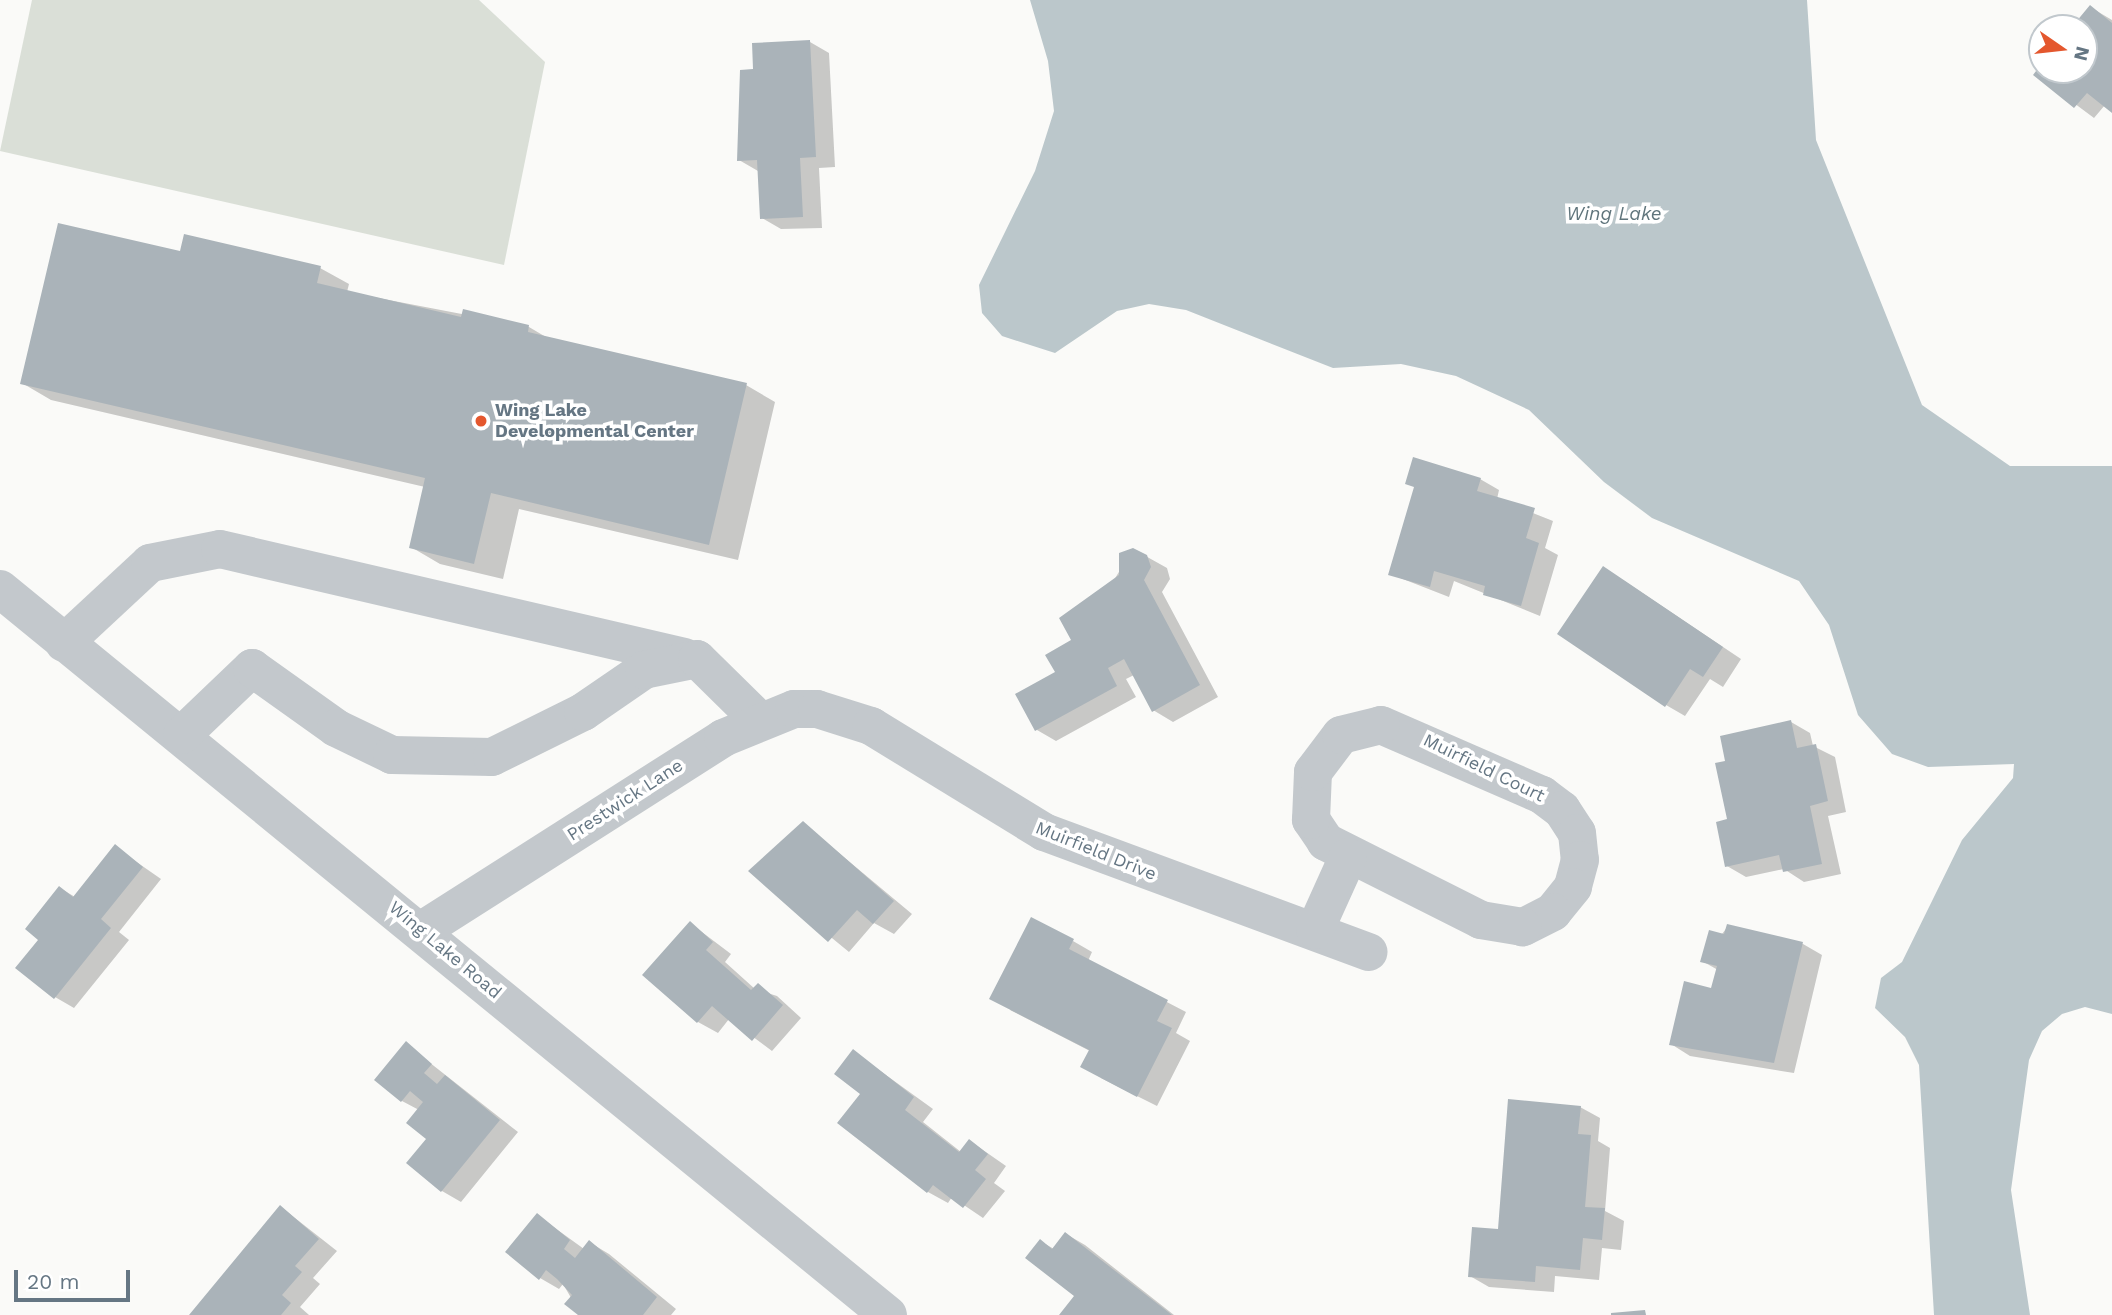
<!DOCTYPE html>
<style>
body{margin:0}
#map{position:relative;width:2112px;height:1315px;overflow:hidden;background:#fafaf8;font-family:"Work Sans",sans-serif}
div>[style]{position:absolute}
.green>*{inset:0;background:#dadfd7}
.water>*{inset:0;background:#bbc7cb}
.shadow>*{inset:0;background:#0003}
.building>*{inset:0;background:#aab3b9}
.minor>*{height:38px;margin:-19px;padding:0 19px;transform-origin:19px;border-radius:19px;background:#c3c8cc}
.dots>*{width:19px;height:19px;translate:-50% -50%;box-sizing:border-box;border:4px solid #fff;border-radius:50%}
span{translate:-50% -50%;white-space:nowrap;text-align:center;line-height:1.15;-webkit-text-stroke:7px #fff;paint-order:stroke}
.poi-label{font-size:18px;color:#657683;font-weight:700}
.left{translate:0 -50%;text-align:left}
.street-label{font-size:18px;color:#657683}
.water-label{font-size:19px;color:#60757c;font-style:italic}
.north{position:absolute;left:2028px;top:14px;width:70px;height:70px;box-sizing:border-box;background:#fff;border:2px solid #c1c8cd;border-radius:50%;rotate:104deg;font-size:19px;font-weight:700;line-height:28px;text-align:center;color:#657683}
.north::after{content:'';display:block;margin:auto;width:24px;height:32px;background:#e4572e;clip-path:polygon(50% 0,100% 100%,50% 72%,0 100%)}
.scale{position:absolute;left:14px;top:1270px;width:116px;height:32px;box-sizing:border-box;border:4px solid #657683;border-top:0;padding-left:9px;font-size:21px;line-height:24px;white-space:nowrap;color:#657683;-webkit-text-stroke:5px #fff;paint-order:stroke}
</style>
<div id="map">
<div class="green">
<i style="clip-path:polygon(32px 0,479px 0,545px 62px,504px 265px,0 151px)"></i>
</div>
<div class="water">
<i style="clip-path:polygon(1030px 0,1807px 0,1816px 140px,1922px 405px,2010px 466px,2112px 466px,2112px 1014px,2085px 1007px,2062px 1014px,2042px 1031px,2029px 1060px,2011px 1190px,2030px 1315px,1934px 1315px,1919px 1065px,1905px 1037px,1875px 1008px,1881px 978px,1902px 962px,1962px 840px,2013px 778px,2014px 764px,1928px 767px,1892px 754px,1858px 715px,1829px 625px,1799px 581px,1652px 518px,1604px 482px,1529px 410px,1456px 376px,1401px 364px,1333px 368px,1186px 310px,1149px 304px,1117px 311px,1055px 353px,1002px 336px,982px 313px,979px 285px,1035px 171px,1054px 111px,1048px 61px)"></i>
</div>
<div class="shadow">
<i style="clip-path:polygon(2090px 7px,2112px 20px,2112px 111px,2105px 105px,2094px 118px,2035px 74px,2042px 66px,2084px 70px,2084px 28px,2073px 28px)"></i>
<i style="clip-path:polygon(810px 42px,829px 53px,835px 167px,819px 168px,822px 228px,781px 229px,762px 218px,758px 171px,739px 160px,755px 71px)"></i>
<i style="clip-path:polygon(181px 253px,320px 268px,349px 284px,347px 292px,529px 327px,551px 340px,746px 385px,775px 402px,738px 560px,519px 509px,503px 579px,440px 564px,411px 547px,425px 487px,51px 400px,22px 383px)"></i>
<i style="clip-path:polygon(1480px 479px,1499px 490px,1497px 499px,1553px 521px,1545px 548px,1558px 555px,1540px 616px,1454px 581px,1449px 597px,1390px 574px)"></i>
<i style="clip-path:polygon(1133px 549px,1167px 568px,1170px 579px,1162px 592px,1218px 697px,1173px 722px,1153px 710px,1134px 675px,1126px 679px,1136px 697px,1056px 741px,1037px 730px,1057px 673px)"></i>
<i style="clip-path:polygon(1623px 580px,1741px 659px,1723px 687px,1710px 679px,1685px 716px,1666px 705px)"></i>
<i style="clip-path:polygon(1791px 722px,1810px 733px,1813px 746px,1835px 757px,1846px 812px,1828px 816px,1841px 874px,1804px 882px,1784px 869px,1746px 877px,1727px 866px,1728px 763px)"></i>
<i style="clip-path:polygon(803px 823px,912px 914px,894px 934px,874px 923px,849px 952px,750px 871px)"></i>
<i style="clip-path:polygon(115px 847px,161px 879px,119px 932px,129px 940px,74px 1008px,55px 997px,41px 940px,60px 888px,75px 897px)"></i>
<i style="clip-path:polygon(690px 923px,731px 954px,725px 962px,755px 989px,777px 996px,801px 1018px,772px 1051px,729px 1019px,718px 1033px,698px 1022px,645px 975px)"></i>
<i style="clip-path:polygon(1728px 926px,1803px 944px,1822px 955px,1794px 1073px,1690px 1056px,1671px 1044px,1713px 990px,1718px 970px,1702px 961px)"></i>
<i style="clip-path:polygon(1073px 941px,1092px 952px,1088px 961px,1186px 1012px,1176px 1033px,1190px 1041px,1157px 1106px,1101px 1078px,1090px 1051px,1010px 1010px)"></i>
<i style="clip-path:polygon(406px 1044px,518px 1132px,461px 1202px,442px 1191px,419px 1110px,402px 1101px)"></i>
<i style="clip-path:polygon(854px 1052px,933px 1109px,923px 1122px,961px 1152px,970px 1141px,1006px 1166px,994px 1183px,1005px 1191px,983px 1218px,952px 1197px,948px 1203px,928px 1192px,840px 1122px,862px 1093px)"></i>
<i style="clip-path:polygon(1580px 1107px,1600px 1118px,1598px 1141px,1610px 1148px,1605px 1211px,1624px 1221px,1621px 1250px,1602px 1248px,1599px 1280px,1555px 1276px,1554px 1292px,1489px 1287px,1470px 1276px)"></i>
<i style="clip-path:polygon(281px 1207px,337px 1251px,313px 1278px,320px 1284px,300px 1307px,309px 1315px,191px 1315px)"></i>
<i style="clip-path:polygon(537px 1215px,584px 1249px,589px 1242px,609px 1254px,676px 1309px,671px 1315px,581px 1315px,563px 1284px,559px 1289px,540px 1278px)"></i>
<i style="clip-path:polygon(1066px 1234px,1085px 1245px,1174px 1315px,1061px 1315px,1076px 1296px,1040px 1241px,1054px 1249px)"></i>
</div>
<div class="building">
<i style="clip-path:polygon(2090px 5px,2112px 23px,2112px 113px,2087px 93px,2074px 108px,2033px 75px,2042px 63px,2042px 70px,2084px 70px,2084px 28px,2071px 28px)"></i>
<i style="clip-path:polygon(810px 40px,816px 157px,800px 158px,803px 217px,760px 219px,757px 160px,737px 161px,740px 70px,753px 69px,752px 43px)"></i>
<i style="clip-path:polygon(58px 223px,180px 251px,184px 234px,321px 266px,317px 283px,461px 317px,463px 309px,529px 325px,528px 332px,747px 383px,709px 545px,491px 493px,474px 564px,409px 548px,425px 478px,20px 384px)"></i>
<i style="clip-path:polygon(1413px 457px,1481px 478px,1477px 491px,1535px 508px,1526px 538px,1539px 543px,1521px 606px,1483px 595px,1485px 586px,1434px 571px,1430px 587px,1388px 575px,1414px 487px,1405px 484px)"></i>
<i style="clip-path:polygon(1133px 548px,1147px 555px,1151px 567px,1144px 580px,1200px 685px,1152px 712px,1124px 659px,1108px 668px,1117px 686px,1035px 731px,1015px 694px,1055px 672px,1045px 655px,1071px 640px,1059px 618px,1119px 575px,1119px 553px)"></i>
<i style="clip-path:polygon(1603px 566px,1723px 647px,1703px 677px,1690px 669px,1665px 707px,1557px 634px)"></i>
<i style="clip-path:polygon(1791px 720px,1797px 748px,1816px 744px,1828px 801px,1810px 806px,1822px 864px,1783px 872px,1779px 855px,1725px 867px,1716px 822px,1727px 819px,1715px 763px,1725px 761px,1720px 736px)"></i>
<i style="clip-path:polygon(803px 821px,894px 901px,873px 924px,857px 910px,828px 942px,748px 871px)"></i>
<i style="clip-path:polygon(115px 844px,143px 867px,101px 919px,111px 928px,54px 999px,15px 968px,38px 940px,25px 929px,59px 886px,73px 897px)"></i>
<i style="clip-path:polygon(1031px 917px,1074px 939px,1069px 949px,1168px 1000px,1157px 1021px,1172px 1028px,1137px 1097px,1080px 1067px,1089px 1050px,989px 999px)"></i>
<i style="clip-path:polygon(690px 921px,713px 942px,706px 950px,751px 990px,758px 983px,783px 1005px,752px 1041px,712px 1006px,697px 1023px,642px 975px)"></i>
<i style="clip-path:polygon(1727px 924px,1803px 942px,1774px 1063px,1669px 1045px,1684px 981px,1711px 988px,1717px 966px,1700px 962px,1709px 930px,1724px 934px)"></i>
<i style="clip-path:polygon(406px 1041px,432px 1064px,424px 1073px,437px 1084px,445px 1075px,500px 1120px,441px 1192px,406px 1163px,426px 1139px,406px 1123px,423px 1102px,410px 1091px,401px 1102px,374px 1080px)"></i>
<i style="clip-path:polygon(853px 1049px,914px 1097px,905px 1110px,959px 1152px,969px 1139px,988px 1154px,975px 1170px,986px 1179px,963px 1208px,933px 1185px,927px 1193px,837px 1123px,860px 1094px,834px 1074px)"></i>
<i style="clip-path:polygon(1508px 1099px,1581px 1106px,1578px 1134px,1591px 1135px,1585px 1207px,1605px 1208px,1602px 1240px,1583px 1238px,1580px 1270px,1536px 1266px,1535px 1282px,1468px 1277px,1472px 1227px,1498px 1229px)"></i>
<i style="clip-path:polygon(280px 1205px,319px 1239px,295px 1266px,302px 1272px,282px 1295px,291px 1303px,281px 1315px,189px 1315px)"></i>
<i style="clip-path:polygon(537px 1213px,570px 1240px,564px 1249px,575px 1258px,589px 1240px,657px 1297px,643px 1315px,578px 1315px,564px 1304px,572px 1295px,557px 1279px,546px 1270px,539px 1280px,505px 1252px)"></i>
<i style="clip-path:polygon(1065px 1232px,1172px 1315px,1059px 1315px,1074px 1296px,1025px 1258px,1040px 1239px,1052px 1249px)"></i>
<i style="clip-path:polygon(1645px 1310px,1646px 1315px,1611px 1315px,1611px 1313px)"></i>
</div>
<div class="minor">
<i style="left:0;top:589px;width:1147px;rotate:39.27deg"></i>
<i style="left:64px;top:643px;width:117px;rotate:-42.9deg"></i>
<i style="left:150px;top:563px;width:71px;rotate:-11.3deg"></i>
<i style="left:220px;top:549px;width:477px;rotate:13.1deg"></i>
<i style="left:1381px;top:725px;width:176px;rotate:23.5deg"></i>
<i style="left:1542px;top:795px;width:25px;rotate:37deg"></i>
<i style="left:1562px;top:810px;width:27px;rotate:57deg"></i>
<i style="left:1577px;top:833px;width:27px;rotate:84deg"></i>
<i style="left:1580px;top:860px;width:28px;rotate:105deg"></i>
<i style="left:1573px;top:887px;width:32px;rotate:129deg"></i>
<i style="left:1553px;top:912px;width:34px;rotate:153deg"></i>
<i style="left:1523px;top:927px;width:43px;rotate:-170.5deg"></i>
<i style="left:1481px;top:920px;width:174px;rotate:-153.3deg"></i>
<i style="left:1326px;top:842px;width:27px;rotate:-124deg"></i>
<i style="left:1311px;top:820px;width:48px;rotate:-87.6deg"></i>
<i style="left:1313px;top:772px;width:46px;rotate:-52.9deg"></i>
<i style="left:1341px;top:735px;width:41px;rotate:-14deg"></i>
<i style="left:182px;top:735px;width:97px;rotate:-43.7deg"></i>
<i style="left:252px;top:668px;width:103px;rotate:35.5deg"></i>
<i style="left:336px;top:728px;width:62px;rotate:25.7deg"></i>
<i style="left:392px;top:755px;width:100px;rotate:1.1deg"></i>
<i style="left:492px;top:757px;width:102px;rotate:-26.3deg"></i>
<i style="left:583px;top:712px;width:74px;rotate:-34.5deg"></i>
<i style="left:644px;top:670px;width:54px;rotate:-11.7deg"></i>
<i style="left:697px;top:659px;width:88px;rotate:44.5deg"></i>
<i style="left:422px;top:930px;width:357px;rotate:-32.5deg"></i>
<i style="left:723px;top:738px;width:77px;rotate:-22.2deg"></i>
<i style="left:794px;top:709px;width:23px"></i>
<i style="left:817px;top:709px;width:57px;rotate:17.5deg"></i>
<i style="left:871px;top:726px;width:203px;rotate:31.5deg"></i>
<i style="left:1044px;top:832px;width:346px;rotate:20.3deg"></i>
<i style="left:1315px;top:930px;width:80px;rotate:-65.7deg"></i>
</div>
<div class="dots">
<i style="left:481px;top:421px;background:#e4572e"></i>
</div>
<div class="poi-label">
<span class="left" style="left:495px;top:421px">Wing Lake<br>Developmental Center</span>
</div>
<div class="street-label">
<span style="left:1484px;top:768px;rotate:26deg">Muirfield Court</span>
<span style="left:625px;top:800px;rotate:-33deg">Prestwick Lane</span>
<span style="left:1096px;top:851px;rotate:22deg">Muirfield Drive</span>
<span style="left:445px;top:950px;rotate:40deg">Wing Lake Road</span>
</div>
<div class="water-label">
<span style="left:1614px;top:214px">Wing Lake</span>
</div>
<div class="north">N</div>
<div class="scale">20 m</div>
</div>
